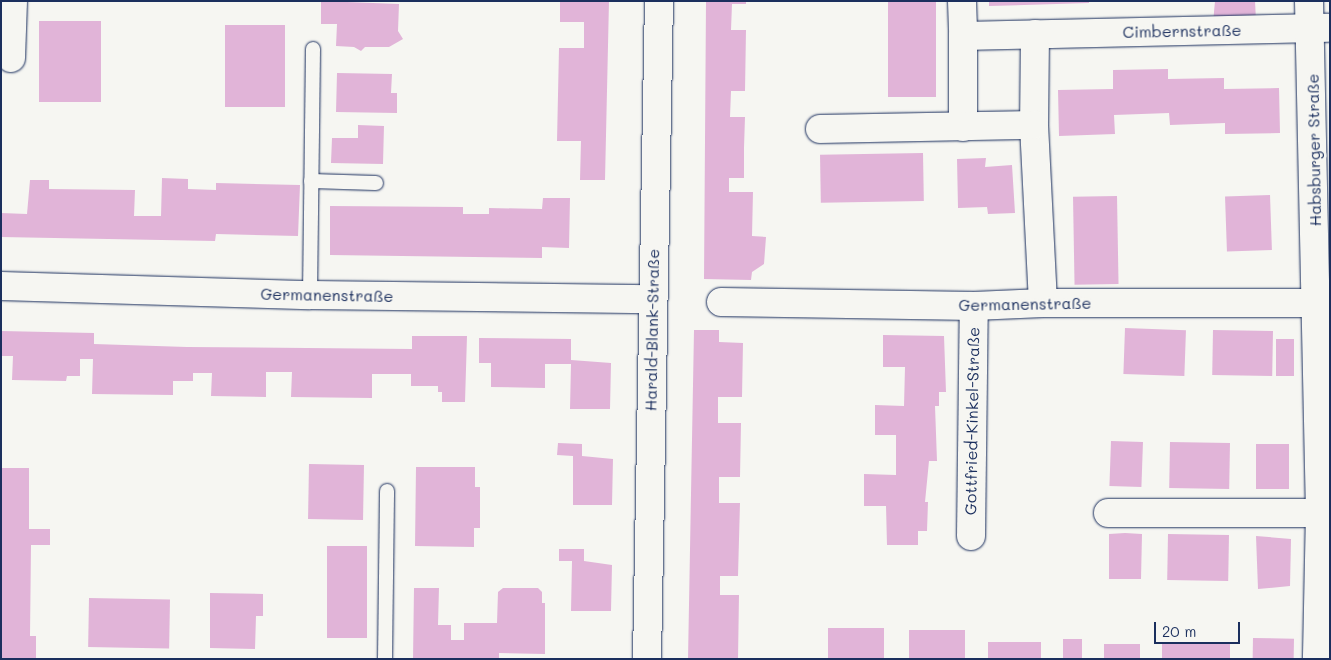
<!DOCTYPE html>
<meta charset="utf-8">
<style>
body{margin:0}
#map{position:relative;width:1331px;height:660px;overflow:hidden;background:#f6f6f2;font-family:Mali,sans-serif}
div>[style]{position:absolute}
.building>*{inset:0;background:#e1b4d8;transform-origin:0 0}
.roads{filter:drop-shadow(0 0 1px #1b2f5e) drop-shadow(0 0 1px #1b2f5e)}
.lane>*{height:14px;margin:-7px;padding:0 7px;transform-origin:7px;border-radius:7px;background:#f6f6f2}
.street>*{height:28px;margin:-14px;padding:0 14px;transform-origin:14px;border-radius:14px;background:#f6f6f2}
span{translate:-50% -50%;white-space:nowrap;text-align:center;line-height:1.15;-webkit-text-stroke:5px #f6f6f2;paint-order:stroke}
.street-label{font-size:16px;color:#1b2f5e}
.frame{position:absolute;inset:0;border:2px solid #1b2f5e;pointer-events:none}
.scale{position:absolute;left:1154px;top:622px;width:86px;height:22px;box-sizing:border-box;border:2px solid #1b2f5e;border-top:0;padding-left:6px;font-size:15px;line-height:18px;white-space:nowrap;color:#1b2f5e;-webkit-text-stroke:4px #f6f6f2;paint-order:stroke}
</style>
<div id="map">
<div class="building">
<i style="clip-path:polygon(321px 1px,399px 4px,398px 31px,403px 39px,389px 47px,365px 47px,361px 51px,354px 47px,336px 46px,337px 24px,321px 24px)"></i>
<i style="clip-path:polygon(560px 1px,609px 1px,605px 180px,580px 180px,581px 141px,557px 141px,559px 48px,584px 48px,584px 22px,560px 22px)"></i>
<i style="clip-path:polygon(706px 1px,746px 1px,746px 4px,732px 4px,731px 30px,746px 30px,745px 91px,731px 91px,730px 117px,745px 117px,744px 148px,744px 178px,729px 178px,729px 192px,753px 192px,752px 236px,766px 237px,764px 264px,752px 272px,751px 280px,704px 279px)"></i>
<i style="left:888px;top:1px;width:48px;height:96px"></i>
<i style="clip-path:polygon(989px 1px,1089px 1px,1089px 3px,989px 6px)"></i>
<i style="clip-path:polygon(1215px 1px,1255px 1px,1256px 21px,1213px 23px)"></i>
<i style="left:39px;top:21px;width:62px;height:81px"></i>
<i style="left:225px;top:25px;width:60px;height:82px"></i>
<i style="clip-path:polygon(1168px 69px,1168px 79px,1224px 78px,1224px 89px,1279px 88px,1280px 133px,1225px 134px,1225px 123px,1170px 125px,1169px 113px,1114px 115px,1115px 134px,1059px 136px,1058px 90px,1113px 89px,1113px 70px)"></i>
<i style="clip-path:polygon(337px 73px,392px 74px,391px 93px,397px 93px,397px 113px,336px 112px)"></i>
<i style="clip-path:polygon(358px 125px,384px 126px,383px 164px,331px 163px,332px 138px,358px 138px)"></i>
<i style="left:923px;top:153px;width:48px;height:103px;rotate:89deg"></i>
<i style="clip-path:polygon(986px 158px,985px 167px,1012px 165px,1015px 213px,988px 214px,987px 207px,958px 208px,957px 159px)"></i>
<i style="clip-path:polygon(162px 178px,188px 179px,188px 189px,216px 190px,216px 183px,300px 185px,298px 236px,216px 234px,215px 241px,1px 237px,1px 213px,27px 214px,30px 180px,49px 180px,49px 189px,135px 190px,134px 216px,161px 216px)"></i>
<i style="left:1270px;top:195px;width:55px;height:45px;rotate:88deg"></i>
<i style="left:1117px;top:196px;width:88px;height:44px;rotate:89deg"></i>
<i style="clip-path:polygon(543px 198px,570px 198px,569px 248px,542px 247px,542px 258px,330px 255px,330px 206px,463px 207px,463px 214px,489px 214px,489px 208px,542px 209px)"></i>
<i style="left:1125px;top:328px;width:61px;height:46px;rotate:2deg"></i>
<i style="clip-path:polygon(694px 330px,719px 330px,719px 342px,743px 343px,742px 397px,718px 397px,718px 423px,741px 423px,740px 477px,719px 477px,719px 503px,740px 503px,738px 576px,720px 576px,720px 595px,739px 595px,738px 659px,688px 659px)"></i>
<i style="left:1213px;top:330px;width:60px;height:45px;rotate:1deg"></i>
<i style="clip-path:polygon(1px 331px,94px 333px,94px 344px,187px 347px,412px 349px,412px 336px,467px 336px,465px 402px,442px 402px,442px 392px,438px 392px,438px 386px,411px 386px,411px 374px,372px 374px,372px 398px,291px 397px,292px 372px,266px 372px,266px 397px,211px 396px,212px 373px,193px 373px,193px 381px,173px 381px,173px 395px,92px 394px,93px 359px,80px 359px,80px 376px,67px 376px,66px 381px,12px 380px,13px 356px,1px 356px)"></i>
<i style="clip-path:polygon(883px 335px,944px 336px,946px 392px,939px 392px,939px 406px,935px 406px,937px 461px,929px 461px,925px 502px,928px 502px,927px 531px,918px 531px,918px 545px,887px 545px,886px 506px,864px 506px,864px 474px,896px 475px,896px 435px,875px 435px,875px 405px,904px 406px,905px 367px,883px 367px)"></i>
<i style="clip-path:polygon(479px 338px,571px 339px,571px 360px,611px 363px,610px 409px,570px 409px,571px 364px,545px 364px,545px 388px,491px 387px,491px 363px,479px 363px)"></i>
<i style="left:1276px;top:339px;width:18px;height:37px"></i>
<i style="left:1111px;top:441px;width:32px;height:45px;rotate:2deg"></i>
<i style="left:1170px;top:442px;width:60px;height:46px;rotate:1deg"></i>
<i style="clip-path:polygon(558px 443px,582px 444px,582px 456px,613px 459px,612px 505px,573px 505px,573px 456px,557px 455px)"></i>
<i style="left:1256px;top:444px;width:33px;height:45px"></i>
<i style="left:309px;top:464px;width:55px;height:55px;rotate:1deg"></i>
<i style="clip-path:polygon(416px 467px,475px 467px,475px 487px,480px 487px,480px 528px,474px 528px,474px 547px,415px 546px)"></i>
<i style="clip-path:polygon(1px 468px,29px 468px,29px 529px,50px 529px,50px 545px,31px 545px,30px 636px,36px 636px,36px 659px,1px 659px)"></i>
<i style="clip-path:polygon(1125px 533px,1142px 534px,1141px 579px,1109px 579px,1109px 534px)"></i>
<i style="left:1168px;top:534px;width:61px;height:46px;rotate:1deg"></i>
<i style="clip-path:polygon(1256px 536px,1291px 539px,1290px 586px,1258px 589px)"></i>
<i style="left:327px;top:546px;width:40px;height:92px"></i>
<i style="clip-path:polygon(559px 549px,584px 549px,584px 561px,612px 565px,611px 611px,571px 611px,572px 561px,559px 561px)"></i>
<i style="clip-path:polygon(414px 588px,439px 588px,438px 625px,451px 625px,451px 640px,464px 640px,464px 623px,497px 623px,498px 592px,503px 588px,538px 588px,542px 592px,542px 603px,545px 603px,545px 654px,499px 653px,499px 659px,413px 659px)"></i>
<i style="clip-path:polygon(210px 593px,263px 594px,263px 616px,256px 616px,255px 649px,210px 648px)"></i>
<i style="left:89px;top:598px;width:81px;height:49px;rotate:1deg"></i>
<i style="left:884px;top:628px;width:31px;height:56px;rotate:90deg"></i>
<i style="left:909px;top:630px;width:56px;height:29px"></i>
<i style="left:1253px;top:638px;width:41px;height:21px;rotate:1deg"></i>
<i style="left:1082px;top:639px;width:20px;height:19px;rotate:90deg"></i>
<i style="left:988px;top:642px;width:53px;height:17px"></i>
<i style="left:1162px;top:643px;width:68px;height:16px"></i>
<i style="left:1104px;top:644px;width:36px;height:15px"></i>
</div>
<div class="roads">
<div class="lane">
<i style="left:311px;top:181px;width:65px;rotate:1.8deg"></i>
<i style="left:310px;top:295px;width:246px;rotate:-89.3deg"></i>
<i style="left:385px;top:659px;width:168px;rotate:-89.3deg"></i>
</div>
<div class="street">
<i style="left:962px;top:1px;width:35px;rotate:88deg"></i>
<i style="left:963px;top:36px;width:365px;rotate:-1.3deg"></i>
<i style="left:1309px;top:1px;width:511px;rotate:88.77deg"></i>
<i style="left:1320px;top:512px;width:147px;rotate:91.2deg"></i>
<i style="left:1035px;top:34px;width:91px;rotate:90.6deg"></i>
<i style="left:1034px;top:125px;width:178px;rotate:87.1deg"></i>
<i style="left:963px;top:36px;width:91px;rotate:90deg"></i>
<i style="left:11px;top:58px;width:57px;rotate:-88deg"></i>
<i style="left:820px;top:129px;width:214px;rotate:-1.1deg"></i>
<i style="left:1px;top:286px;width:309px;rotate:1.7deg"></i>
<i style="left:310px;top:295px;width:342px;rotate:0.7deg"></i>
<i style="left:721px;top:302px;width:253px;rotate:0.9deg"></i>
<i style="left:974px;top:306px;width:69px;rotate:-2.5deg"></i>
<i style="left:1043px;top:303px;width:287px"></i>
<i style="left:1108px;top:513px;width:222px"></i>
<i style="left:971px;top:536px;width:230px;rotate:-89.3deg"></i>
<i style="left:647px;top:659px;width:658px;rotate:-88.96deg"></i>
</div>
</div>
<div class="street-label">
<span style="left:1182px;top:31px;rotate:-1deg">Cimbernstraße</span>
<span style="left:1314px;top:150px;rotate:-91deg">Habsburger Straße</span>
<span style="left:327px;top:295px;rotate:1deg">Germanenstraße</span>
<span style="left:1025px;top:304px;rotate:-1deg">Germanenstraße</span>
<span style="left:652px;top:330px;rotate:-89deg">Harald-Blank-Straße</span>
<span style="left:972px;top:421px;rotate:-89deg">Gottfried-Kinkel-Straße</span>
</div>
<div class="frame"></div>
<div class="scale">20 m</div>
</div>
